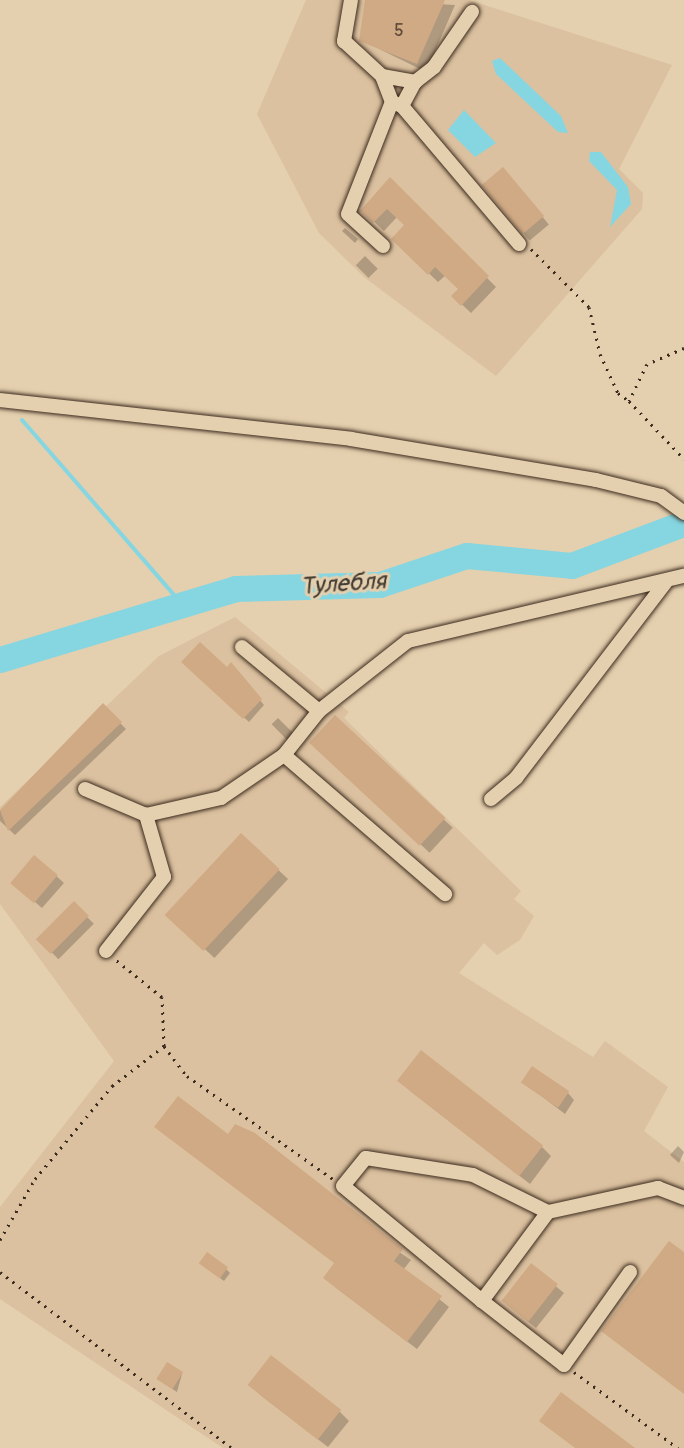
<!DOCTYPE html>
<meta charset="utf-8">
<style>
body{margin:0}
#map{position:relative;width:684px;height:1448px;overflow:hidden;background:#e4cfae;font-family:Pangolin,sans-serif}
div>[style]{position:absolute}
.built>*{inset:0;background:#dbc19f}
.water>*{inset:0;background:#86d6e1}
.shadow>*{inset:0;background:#0003;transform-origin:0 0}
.stream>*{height:4px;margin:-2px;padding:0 2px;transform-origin:2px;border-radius:2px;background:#86d6e1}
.river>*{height:26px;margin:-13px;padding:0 13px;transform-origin:13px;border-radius:13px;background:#86d6e1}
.building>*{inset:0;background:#d0aa85;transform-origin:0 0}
.path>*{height:3px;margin-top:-1.5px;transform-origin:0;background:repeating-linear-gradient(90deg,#3b2a1e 0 2px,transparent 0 8px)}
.roads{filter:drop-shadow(0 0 2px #3b2a1e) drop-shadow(0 0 2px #3b2a1e)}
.minor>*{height:14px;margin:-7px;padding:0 7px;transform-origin:7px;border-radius:7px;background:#e4cfae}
span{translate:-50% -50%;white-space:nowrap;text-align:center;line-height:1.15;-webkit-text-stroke:6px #e4cfae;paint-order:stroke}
.number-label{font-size:18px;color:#604a38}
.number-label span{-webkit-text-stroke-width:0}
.water-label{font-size:24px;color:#423b32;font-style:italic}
</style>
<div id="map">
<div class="built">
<i style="clip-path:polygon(306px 0,469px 0,672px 65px,619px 169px,643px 193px,642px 209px,496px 376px,364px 277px,319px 233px,257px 114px)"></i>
<i style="clip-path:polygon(235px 617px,349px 712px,344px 718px,521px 891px,514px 899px,534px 916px,520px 940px,497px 955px,484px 943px,459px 973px,593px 1057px,605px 1041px,668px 1087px,644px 1131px,684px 1162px,684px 1448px,223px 1448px,0 1299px,0 1207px,114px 1061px,0 904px,0 807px,159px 656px)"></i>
</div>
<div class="water">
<i style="clip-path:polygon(500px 58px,561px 116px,568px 133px,558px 132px,496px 74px,492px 61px)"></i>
<i style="clip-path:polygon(464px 110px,496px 143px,475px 157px,448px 130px)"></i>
<i style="clip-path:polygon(590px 152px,601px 152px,628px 187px,631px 204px,610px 227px,617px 190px,589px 161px)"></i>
</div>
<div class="shadow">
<i style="clip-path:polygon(370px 0,455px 5px,426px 72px,361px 40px)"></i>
<i style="left:509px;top:177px;width:62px;height:25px;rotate:50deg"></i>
<i style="clip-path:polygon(390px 180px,496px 287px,471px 313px,453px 296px,460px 289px,446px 275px,438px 282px,393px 239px,407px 225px,397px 217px,384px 231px,363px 211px)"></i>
<i style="clip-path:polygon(345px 228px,358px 239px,355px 243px,342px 231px)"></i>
<i style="left:365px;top:256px;width:18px;height:13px;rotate:45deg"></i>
<i style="clip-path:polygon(184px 662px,235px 669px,264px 705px,249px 722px)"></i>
<i style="clip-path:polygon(103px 706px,126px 729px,15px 835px,0 821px,0 811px)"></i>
<i style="left:278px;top:718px;width:23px;height:9px;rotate:45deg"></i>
<i style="left:335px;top:718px;width:161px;height:34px;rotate:43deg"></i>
<i style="left:242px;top:836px;width:63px;height:108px;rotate:43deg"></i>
<i style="clip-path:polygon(35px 857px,64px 883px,42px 908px,20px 889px)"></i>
<i style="left:74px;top:904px;width:28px;height:50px;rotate:45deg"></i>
<i style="clip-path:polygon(523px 1082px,568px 1093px,574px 1100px,565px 1114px)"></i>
<i style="clip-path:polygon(409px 1090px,542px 1147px,551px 1156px,530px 1184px)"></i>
<i style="clip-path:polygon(228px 1137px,411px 1260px,403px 1270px,449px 1307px,417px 1349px,335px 1287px,336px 1264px)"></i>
<i style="clip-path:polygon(678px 1146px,684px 1152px,679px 1163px,670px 1155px)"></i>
<i style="clip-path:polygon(531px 1266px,564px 1293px,536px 1328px,511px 1308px)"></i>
<i style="clip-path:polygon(205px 1267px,226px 1269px,230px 1273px,224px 1281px)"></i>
<i style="clip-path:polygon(182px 1374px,177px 1392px,163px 1383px)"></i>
<i style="clip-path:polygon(259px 1394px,339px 1411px,349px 1421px,328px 1447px)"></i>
</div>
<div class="stream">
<i style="left:22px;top:420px;width:241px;rotate:49deg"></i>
</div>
<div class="river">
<i style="left:0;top:660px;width:246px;rotate:-16.7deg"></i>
<i style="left:236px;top:589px;width:144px;rotate:-1.6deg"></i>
<i style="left:380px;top:585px;width:92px;rotate:-18.4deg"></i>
<i style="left:467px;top:556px;width:105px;rotate:5.4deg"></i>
<i style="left:572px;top:566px;width:120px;rotate:-20.6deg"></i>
</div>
<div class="building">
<i style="clip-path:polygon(365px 0,445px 0,417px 64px,359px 41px)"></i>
<i style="left:503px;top:167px;width:64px;height:28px;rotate:50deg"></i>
<i style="clip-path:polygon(390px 177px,489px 276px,461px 306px,451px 296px,458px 289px,435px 267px,428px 275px,391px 239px,404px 225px,387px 209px,373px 223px,360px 211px)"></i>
<i style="clip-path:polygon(200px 642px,227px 667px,231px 662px,262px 699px,243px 719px,181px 662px)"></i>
<i style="clip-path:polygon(103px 703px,122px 722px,8px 831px,0 810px)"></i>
<i style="left:335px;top:715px;width:151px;height:38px;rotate:43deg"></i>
<i style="left:241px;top:833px;width:53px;height:112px;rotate:43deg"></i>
<i style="left:34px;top:855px;width:31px;height:37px;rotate:40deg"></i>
<i style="left:74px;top:901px;width:21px;height:54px;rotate:45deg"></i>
<i style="left:421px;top:1050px;width:155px;height:39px;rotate:38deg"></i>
<i style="left:532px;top:1066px;width:45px;height:20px;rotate:34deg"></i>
<i style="clip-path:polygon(178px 1096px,228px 1134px,235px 1124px,255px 1133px,403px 1249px,394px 1261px,442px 1296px,407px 1342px,323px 1278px,334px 1263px,154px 1127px)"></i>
<i style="clip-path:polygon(669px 1241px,684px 1252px,684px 1394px,601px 1331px)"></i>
<i style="left:207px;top:1252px;width:26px;height:14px;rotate:36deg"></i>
<i style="left:531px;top:1263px;width:34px;height:48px;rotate:38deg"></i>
<i style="left:271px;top:1355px;width:89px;height:38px;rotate:38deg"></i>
<i style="left:167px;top:1362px;width:19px;height:20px;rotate:32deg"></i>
<i style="clip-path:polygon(561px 1392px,635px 1448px,575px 1448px,539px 1421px)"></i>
</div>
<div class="path">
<i style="left:531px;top:249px;width:82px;rotate:45deg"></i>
<i style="left:589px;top:307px;width:48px;rotate:76.8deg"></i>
<i style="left:600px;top:354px;width:43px;rotate:65.2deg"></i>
<i style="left:618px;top:393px;width:14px;rotate:36deg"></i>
<i style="left:684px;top:348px;width:40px;rotate:156.6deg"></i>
<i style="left:647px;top:364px;width:41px;rotate:115.9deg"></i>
<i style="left:629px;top:401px;width:80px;rotate:46.5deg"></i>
<i style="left:164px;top:1046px;width:38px;rotate:53deg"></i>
<i style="left:187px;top:1076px;width:179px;rotate:35.2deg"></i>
<i style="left:0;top:1240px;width:70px;rotate:-60.2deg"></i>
<i style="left:35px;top:1179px;width:121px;rotate:-50.4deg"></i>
<i style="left:112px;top:1086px;width:66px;rotate:-37.6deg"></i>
<i style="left:164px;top:1046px;width:49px;rotate:-92.3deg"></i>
<i style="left:162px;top:997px;width:59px;rotate:-141.2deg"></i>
<i style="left:0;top:1272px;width:291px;rotate:37.2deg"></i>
<i style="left:574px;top:1372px;width:129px;rotate:36.2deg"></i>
</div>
<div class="roads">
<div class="minor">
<i style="left:351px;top:0;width:42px;rotate:99.7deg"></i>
<i style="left:344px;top:41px;width:52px;rotate:42.6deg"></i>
<i style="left:382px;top:76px;width:34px;rotate:10deg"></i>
<i style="left:415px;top:82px;width:24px;rotate:-38deg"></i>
<i style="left:434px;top:67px;width:67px;rotate:-55.4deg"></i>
<i style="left:382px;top:76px;width:28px;rotate:69deg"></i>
<i style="left:392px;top:102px;width:11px;rotate:22deg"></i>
<i style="left:402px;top:106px;width:27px;rotate:-62deg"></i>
<i style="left:402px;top:106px;width:181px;rotate:49.7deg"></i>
<i style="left:383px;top:246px;width:47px;rotate:-137.6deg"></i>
<i style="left:348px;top:214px;width:120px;rotate:-68.6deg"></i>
<i style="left:0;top:400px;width:353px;rotate:6.3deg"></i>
<i style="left:351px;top:439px;width:248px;rotate:9.5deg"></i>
<i style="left:596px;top:480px;width:67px;rotate:13.8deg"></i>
<i style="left:661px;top:496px;width:29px;rotate:36deg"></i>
<i style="left:242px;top:647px;width:100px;rotate:39.7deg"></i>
<i style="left:284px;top:755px;width:213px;rotate:40.8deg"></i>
<i style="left:85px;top:789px;width:66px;rotate:23.1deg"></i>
<i style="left:146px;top:815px;width:77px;rotate:-12.8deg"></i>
<i style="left:221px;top:798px;width:76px;rotate:-34.3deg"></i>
<i style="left:284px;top:755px;width:56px;rotate:-51.5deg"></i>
<i style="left:319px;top:711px;width:113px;rotate:-38.2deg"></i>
<i style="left:408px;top:641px;width:284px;rotate:-13.3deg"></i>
<i style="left:491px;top:799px;width:33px;rotate:-40deg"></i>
<i style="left:516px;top:778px;width:247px;rotate:-52.6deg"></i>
<i style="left:106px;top:951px;width:94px;rotate:-51.9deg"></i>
<i style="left:164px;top:877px;width:65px;rotate:-106.2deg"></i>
<i style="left:548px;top:1212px;width:111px;rotate:126.6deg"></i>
<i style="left:482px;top:1301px;width:180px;rotate:-140.4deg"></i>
<i style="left:343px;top:1186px;width:36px;rotate:-51deg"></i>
<i style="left:366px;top:1158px;width:108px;rotate:9deg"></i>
<i style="left:473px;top:1175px;width:84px;rotate:26.3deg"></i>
<i style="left:548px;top:1212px;width:113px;rotate:-12.3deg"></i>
<i style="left:658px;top:1188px;width:28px;rotate:21deg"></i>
<i style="left:482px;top:1301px;width:104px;rotate:38deg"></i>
<i style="left:564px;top:1365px;width:114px;rotate:-54.6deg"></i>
</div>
</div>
<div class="number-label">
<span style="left:399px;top:31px">5</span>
</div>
<div class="water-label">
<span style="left:343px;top:584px;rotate:-4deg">Тулебля</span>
</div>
</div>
